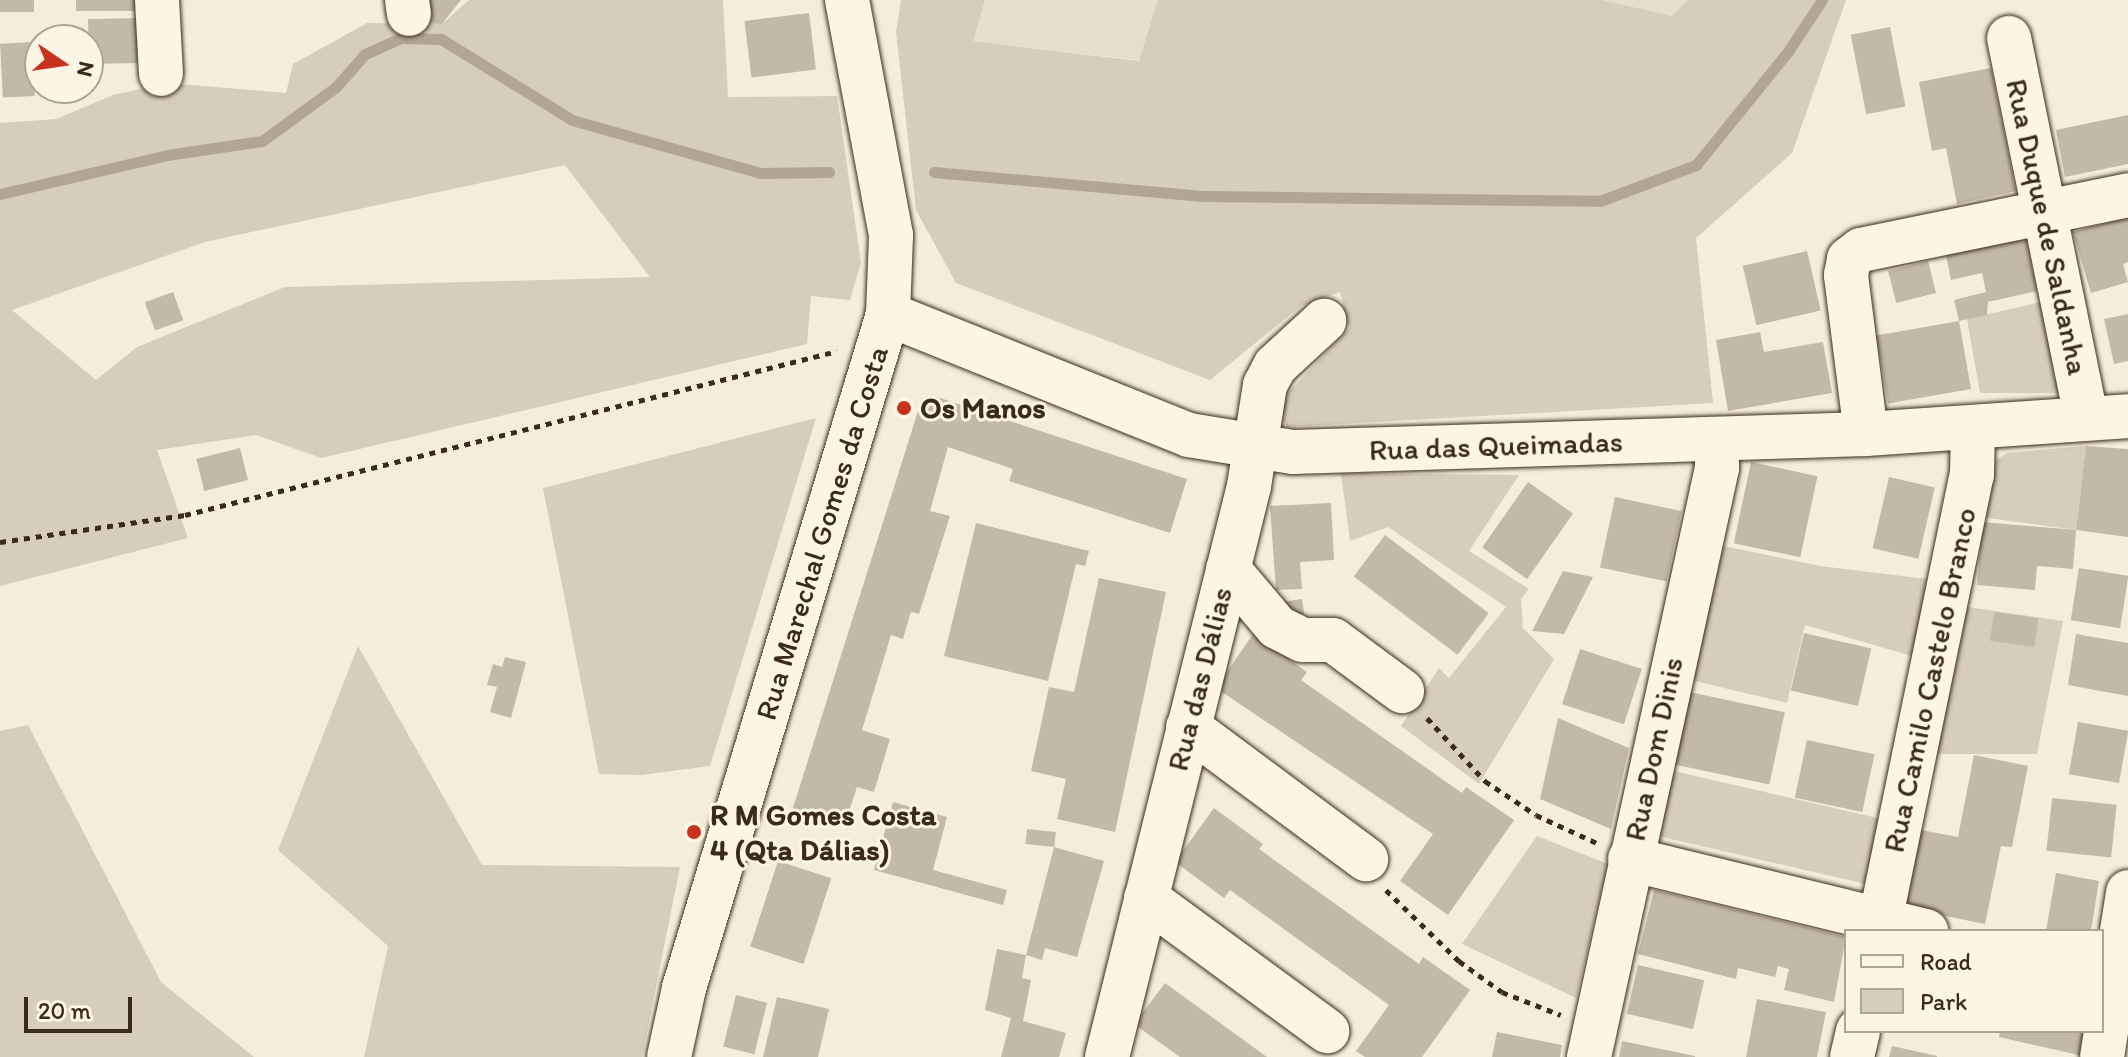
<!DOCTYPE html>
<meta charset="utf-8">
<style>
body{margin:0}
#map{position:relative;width:2128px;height:1057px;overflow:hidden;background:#f4eddd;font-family:Itim,sans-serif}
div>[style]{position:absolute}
.built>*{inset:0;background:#e5ddce}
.green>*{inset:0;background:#d6cdbd;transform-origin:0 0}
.stream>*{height:11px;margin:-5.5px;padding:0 5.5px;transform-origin:5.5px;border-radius:5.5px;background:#b0a596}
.building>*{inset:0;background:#c3b9aa;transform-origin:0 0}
.path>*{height:5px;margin-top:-2.5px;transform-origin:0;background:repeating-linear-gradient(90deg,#3b2a1e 0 6px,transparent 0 12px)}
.roads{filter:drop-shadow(0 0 2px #3b2a1e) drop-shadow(0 0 2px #3b2a1e)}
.minor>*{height:44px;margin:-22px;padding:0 22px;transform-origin:22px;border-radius:22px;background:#fcf5e5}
.major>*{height:44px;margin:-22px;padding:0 22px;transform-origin:22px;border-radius:22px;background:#fcf5e5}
.dots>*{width:22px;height:22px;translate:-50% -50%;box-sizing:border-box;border:4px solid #fcf5e5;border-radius:50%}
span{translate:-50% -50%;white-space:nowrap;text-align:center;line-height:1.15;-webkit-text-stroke:6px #fcf5e5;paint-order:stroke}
.street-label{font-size:30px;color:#3b2a1e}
.poi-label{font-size:30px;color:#3b2a1e;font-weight:700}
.left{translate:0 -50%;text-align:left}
.legend{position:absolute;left:1844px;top:929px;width:260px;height:104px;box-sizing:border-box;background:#fcf5e5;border:2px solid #afa495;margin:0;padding:10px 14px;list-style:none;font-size:24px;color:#3b2a1e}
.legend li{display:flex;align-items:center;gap:16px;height:40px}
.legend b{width:40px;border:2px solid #afa495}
.north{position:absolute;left:24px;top:24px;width:80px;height:80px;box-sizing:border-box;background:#fcf5e5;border:2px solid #afa495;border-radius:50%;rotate:103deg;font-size:22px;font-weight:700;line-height:32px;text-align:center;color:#3b2a1e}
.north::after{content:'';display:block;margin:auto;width:28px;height:36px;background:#c8321e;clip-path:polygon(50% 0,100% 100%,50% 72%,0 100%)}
.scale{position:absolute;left:24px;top:997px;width:108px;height:36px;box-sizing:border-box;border:4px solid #3b2a1e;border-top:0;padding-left:10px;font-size:24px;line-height:28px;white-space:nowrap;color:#3b2a1e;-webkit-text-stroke:6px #fcf5e5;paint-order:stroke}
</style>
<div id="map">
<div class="built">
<i style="clip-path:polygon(985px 0,1688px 0,1636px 53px,1146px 61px,972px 41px)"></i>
</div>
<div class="green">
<i style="clip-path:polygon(evenodd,469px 0,723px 0,728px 97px,837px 96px,861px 263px,850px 300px,811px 296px,807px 344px,321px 458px,256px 435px,157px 450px,188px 538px,0 586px,0 123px,56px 119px,113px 95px,168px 83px,286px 93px,293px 64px,367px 23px,442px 24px,469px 0,565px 165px,650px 277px,285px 287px,137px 347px,96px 380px,12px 310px,205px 242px,565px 165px)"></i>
<i style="clip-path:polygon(901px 0,985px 0,973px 41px,1139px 61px,1158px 0,1601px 0,1672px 16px,1688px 0,1846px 0,1792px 153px,1696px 238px,1713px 403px,1287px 427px,1275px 407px,1349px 328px,1340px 292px,1301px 306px,1210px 380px,956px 283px,916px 210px,896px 32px)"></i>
<i style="clip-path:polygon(2045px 301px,2065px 393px,1980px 393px,1967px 319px)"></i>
<i style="clip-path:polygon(816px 418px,710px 766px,641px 775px,599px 774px,543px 488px)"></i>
<i style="clip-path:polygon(2086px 446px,2076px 530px,1980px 517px,1993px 462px,2007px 453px)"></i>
<i style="clip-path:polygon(1341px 473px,1519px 475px,1469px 551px,1529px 589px,1521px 599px,1523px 628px,1554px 659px,1479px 784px,1401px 726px,1439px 668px,1449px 678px,1506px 607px,1388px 527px,1350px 541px)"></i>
<i style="clip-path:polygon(1719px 545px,1820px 566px,1927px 579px,1912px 656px,1805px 625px,1787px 703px,1686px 679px)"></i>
<i style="clip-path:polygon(1961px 606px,2063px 621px,2037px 754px,1928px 754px)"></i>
<i style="clip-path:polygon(358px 646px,482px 865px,680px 867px,642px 1057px,364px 1057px,388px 946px,278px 850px)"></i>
<i style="clip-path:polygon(28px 725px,161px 982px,254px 1057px,0 1057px,0 731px)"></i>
<i style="left:1674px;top:771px;width:211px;height:67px;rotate:13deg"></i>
<i style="clip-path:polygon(1537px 836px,1608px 864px,1576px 998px,1462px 944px)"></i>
</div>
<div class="stream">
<i style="left:934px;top:172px;width:270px;rotate:5.1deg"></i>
<i style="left:1203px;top:196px;width:397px;rotate:0.7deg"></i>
<i style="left:1600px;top:201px;width:103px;rotate:-20.6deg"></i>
<i style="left:1696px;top:165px;width:148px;rotate:-51deg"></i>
<i style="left:1789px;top:50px;width:60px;rotate:-56.6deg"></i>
<i style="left:0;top:194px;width:171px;rotate:-13.1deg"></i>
<i style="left:167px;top:155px;width:96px;rotate:-8.4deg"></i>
<i style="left:262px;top:141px;width:92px;rotate:-36.1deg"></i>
<i style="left:336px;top:87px;width:44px;rotate:-48.7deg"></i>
<i style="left:365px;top:54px;width:39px;rotate:-24deg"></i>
<i style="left:401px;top:38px;width:40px;rotate:1.4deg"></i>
<i style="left:441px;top:39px;width:154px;rotate:31.7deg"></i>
<i style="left:572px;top:120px;width:195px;rotate:15.7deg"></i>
<i style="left:760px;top:173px;width:69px;rotate:-0.8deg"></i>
</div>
<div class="building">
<i style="left:0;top:0;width:34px;height:12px"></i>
<i style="left:76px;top:0;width:66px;height:11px"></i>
<i style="clip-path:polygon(409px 0,461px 0,442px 24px,408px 23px)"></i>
<i style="left:809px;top:13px;width:57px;height:65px;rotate:83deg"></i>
<i style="left:140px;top:18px;width:45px;height:52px;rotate:89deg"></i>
<i style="left:1890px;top:27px;width:81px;height:40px;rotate:79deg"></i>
<i style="left:32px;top:42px;width:54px;height:32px;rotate:87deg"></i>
<i style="clip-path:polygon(1991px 68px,2016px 191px,1957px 204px,1946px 148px,1932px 151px,1919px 82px)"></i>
<i style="clip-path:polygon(2128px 115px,2128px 164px,2065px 177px,2056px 130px)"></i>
<i style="clip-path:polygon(2128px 217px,2128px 262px,2123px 264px,2128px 282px,2091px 293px,2073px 232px)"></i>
<i style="clip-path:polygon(2026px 237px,2037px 291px,1988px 302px,1987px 315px,1959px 321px,1954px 300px,1986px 292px,1982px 273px,1951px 280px,1946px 255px)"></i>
<i style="left:1807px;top:251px;width:61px;height:66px;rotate:77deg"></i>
<i style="left:1928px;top:261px;width:33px;height:41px;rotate:76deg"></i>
<i style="left:173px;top:292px;width:30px;height:30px;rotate:70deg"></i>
<i style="clip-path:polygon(2128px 314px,2128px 361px,2114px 364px,2104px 319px)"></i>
<i style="left:1959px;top:321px;width:69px;height:84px;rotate:80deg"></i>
<i style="clip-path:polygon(1760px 332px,1764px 352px,1823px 342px,1832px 393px,1728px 411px,1716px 340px)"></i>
<i style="clip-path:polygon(931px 395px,1187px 479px,1170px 533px,1009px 481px,1013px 469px,948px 447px,930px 511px,950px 516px,919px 614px,911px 612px,903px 639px,891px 635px,862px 730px,890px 739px,874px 792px,857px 787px,844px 827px,792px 811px,918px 411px)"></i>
<i style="clip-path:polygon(2086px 446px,2128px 449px,2128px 537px,2076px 530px)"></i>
<i style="left:240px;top:448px;width:33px;height:45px;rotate:76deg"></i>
<i style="left:1751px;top:462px;width:68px;height:83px;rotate:12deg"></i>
<i style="left:1889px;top:477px;width:47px;height:73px;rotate:13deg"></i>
<i style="left:1528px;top:482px;width:55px;height:80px;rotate:35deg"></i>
<i style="left:1615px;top:497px;width:68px;height:72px;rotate:12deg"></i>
<i style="clip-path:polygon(1331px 503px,1334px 560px,1300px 562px,1302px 589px,1276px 590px,1270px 506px)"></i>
<i style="clip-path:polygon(1982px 522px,2076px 530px,2073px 569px,2037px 566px,2035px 590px,1977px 585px)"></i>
<i style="clip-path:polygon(976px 523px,1089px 551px,1085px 566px,1076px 564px,1048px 681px,944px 656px)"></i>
<i style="left:1385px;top:535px;width:130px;height:52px;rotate:37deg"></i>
<i style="left:2079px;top:568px;width:50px;height:53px;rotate:9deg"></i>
<i style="clip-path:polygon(1563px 571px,1593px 577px,1564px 634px,1532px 631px)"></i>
<i style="clip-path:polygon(1099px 578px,1166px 592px,1115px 832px,1057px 819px,1066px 779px,1031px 771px,1049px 687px,1074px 692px)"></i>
<i style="left:1302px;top:599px;width:15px;height:25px;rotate:82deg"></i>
<i style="left:1994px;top:612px;width:45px;height:29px;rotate:8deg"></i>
<i style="left:1804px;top:633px;width:69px;height:59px;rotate:13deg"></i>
<i style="clip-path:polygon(1253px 634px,1307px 672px,1301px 680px,1462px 793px,1466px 787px,1514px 820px,1448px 915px,1400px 881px,1433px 834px,1216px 688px)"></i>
<i style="clip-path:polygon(2076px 634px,2128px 643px,2128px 696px,2068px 685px)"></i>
<i style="left:1580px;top:649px;width:65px;height:58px;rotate:18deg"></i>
<i style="clip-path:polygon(505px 657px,526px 662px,511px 718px,490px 712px,497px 687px,487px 685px,493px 664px,502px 667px)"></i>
<i style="left:1685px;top:691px;width:102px;height:74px;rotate:12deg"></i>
<i style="clip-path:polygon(1558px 718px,1629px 748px,1611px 829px,1540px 799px)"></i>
<i style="left:2078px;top:722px;width:51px;height:53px;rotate:10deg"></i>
<i style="left:1807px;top:740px;width:69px;height:59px;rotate:12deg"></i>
<i style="clip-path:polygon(1974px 755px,2028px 766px,2012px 847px,2001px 846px,1985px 924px,1906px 908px,1921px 830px,1958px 837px)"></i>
<i style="left:2052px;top:798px;width:65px;height:53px;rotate:6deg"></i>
<i style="clip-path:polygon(893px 802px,947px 817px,933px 870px,1007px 890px,1003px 905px,874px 870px)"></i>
<i style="clip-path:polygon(1214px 808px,1263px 844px,1259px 849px,1419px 964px,1423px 957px,1470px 990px,1422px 1057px,1365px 1057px,1356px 1051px,1389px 1005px,1230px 890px,1224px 898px,1175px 862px)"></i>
<i style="left:1027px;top:829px;width:29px;height:15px;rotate:6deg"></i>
<i style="clip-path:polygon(1054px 847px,1104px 861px,1077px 957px,1045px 948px,1042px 960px,1026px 955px)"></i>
<i style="left:778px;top:861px;width:56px;height:90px;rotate:18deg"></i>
<i style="clip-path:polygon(2056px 873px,2099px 881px,2091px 931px,2046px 931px)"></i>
<i style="clip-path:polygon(1654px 890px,1846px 937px,1834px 1002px,1784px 990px,1789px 969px,1778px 966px,1775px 977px,1738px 968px,1736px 979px,1638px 954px)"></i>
<i style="clip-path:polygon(997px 949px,1026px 955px,1022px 978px,1031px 980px,1023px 1021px,1066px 1033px,1059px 1057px,1001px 1057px,1011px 1018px,985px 1010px)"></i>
<i style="left:1638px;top:965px;width:68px;height:50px;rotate:13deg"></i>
<i style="clip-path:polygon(1165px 983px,1267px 1057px,1180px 1057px,1134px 1024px)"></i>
<i style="left:736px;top:995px;width:32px;height:53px;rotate:14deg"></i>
<i style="clip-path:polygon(777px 997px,829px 1009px,818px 1057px,763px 1057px)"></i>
<i style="clip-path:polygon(1757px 999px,1826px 1012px,1817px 1057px,1746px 1057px)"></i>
<i style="clip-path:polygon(2000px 1031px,2089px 1031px,2083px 1056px,1999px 1037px)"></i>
<i style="clip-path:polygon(1497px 1032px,1562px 1045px,1560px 1057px,1492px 1057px)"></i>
<i style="clip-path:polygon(1622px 1041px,1695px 1056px,1695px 1057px,1619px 1057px)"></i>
<i style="clip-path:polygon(1892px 1046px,1937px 1056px,1937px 1057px,1889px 1057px)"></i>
</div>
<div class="path">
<i style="left:0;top:542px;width:187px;rotate:-8.3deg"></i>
<i style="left:185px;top:515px;width:672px;rotate:-14.12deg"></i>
<i style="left:1427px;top:718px;width:86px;rotate:47.4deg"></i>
<i style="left:1485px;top:781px;width:61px;rotate:33.7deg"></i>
<i style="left:1536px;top:815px;width:67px;rotate:24.7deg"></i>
<i style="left:1386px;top:890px;width:102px;rotate:44.2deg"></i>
<i style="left:1459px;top:961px;width:53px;rotate:35.8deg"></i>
<i style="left:1502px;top:992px;width:63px;rotate:21.3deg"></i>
</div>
<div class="roads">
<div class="minor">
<i style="left:157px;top:0;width:74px;rotate:86.9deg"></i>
<i style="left:407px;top:0;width:14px;rotate:82deg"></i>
<i style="left:2009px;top:38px;width:386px;rotate:78.5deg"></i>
<i style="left:888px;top:314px;width:324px;rotate:21.9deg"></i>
<i style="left:1189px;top:435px;width:105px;rotate:9.3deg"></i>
<i style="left:1293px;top:452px;width:573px;rotate:-1.8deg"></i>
<i style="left:1866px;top:434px;width:263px;rotate:-3.9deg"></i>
<i style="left:1866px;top:434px;width:160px;rotate:-97.2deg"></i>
<i style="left:1846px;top:275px;width:16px;rotate:-79deg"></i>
<i style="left:1849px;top:259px;width:15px;rotate:-37deg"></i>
<i style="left:1861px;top:250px;width:273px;rotate:-11.6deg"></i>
<i style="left:1228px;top:569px;width:76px;rotate:49.8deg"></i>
<i style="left:1277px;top:627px;width:29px;rotate:27deg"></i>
<i style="left:1303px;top:640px;width:30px"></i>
<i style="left:1333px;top:640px;width:86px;rotate:36.5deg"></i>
<i style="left:1188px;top:727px;width:222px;rotate:36.6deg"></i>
<i style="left:1630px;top:859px;width:305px;rotate:13.7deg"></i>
<i style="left:1146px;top:898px;width:225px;rotate:36.3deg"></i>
<i style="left:1878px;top:931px;width:466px;rotate:-78.4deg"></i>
<i style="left:1972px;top:475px;width:48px;rotate:-88.8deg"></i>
<i style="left:1107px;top:1057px;width:588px;rotate:-76.03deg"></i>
<i style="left:1249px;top:486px;width:102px;rotate:-81deg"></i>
<i style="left:1265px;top:385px;width:21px;rotate:-62deg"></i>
<i style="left:1275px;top:366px;width:67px;rotate:-42.6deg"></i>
<i style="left:1589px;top:1057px;width:603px;rotate:-77.74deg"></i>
<i style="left:1717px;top:468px;width:28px;rotate:-90deg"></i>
<i style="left:1852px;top:1057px;width:27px;rotate:-77deg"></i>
<i style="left:2102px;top:1057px;width:167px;rotate:-81deg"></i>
</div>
<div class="major">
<i style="left:669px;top:1057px;width:71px;rotate:-77.7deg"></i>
<i style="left:684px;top:988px;width:704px;rotate:-73.16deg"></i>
<i style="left:888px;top:314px;width:79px;rotate:-87.8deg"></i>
<i style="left:891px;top:235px;width:239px;rotate:-100.6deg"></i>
</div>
</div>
<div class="dots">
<i style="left:904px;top:408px;background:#c8321e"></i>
<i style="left:694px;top:832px;background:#c8321e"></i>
</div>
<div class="street-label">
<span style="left:2047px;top:227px;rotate:78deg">Rua Duque de Saldanha</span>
<span style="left:1496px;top:446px;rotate:-2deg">Rua das Queimadas</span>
<span style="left:822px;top:533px;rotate:-73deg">Rua Marechal Gomes da Costa</span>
<span style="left:1200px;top:679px;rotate:-76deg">Rua das Dálias</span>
<span style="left:1930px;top:680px;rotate:-78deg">Rua Camilo Castelo Branco</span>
<span style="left:1654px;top:749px;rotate:-78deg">Rua Dom Dinis</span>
</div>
<div class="poi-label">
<span class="left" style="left:920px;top:408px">Os Manos</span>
<span class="left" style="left:710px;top:832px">R M Gomes Costa<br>4 (Qta Dálias)</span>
</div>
<ul class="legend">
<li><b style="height:10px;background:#fcf5e5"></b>Road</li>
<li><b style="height:22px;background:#d6cdbd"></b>Park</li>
</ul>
<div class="north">N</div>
<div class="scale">20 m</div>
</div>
